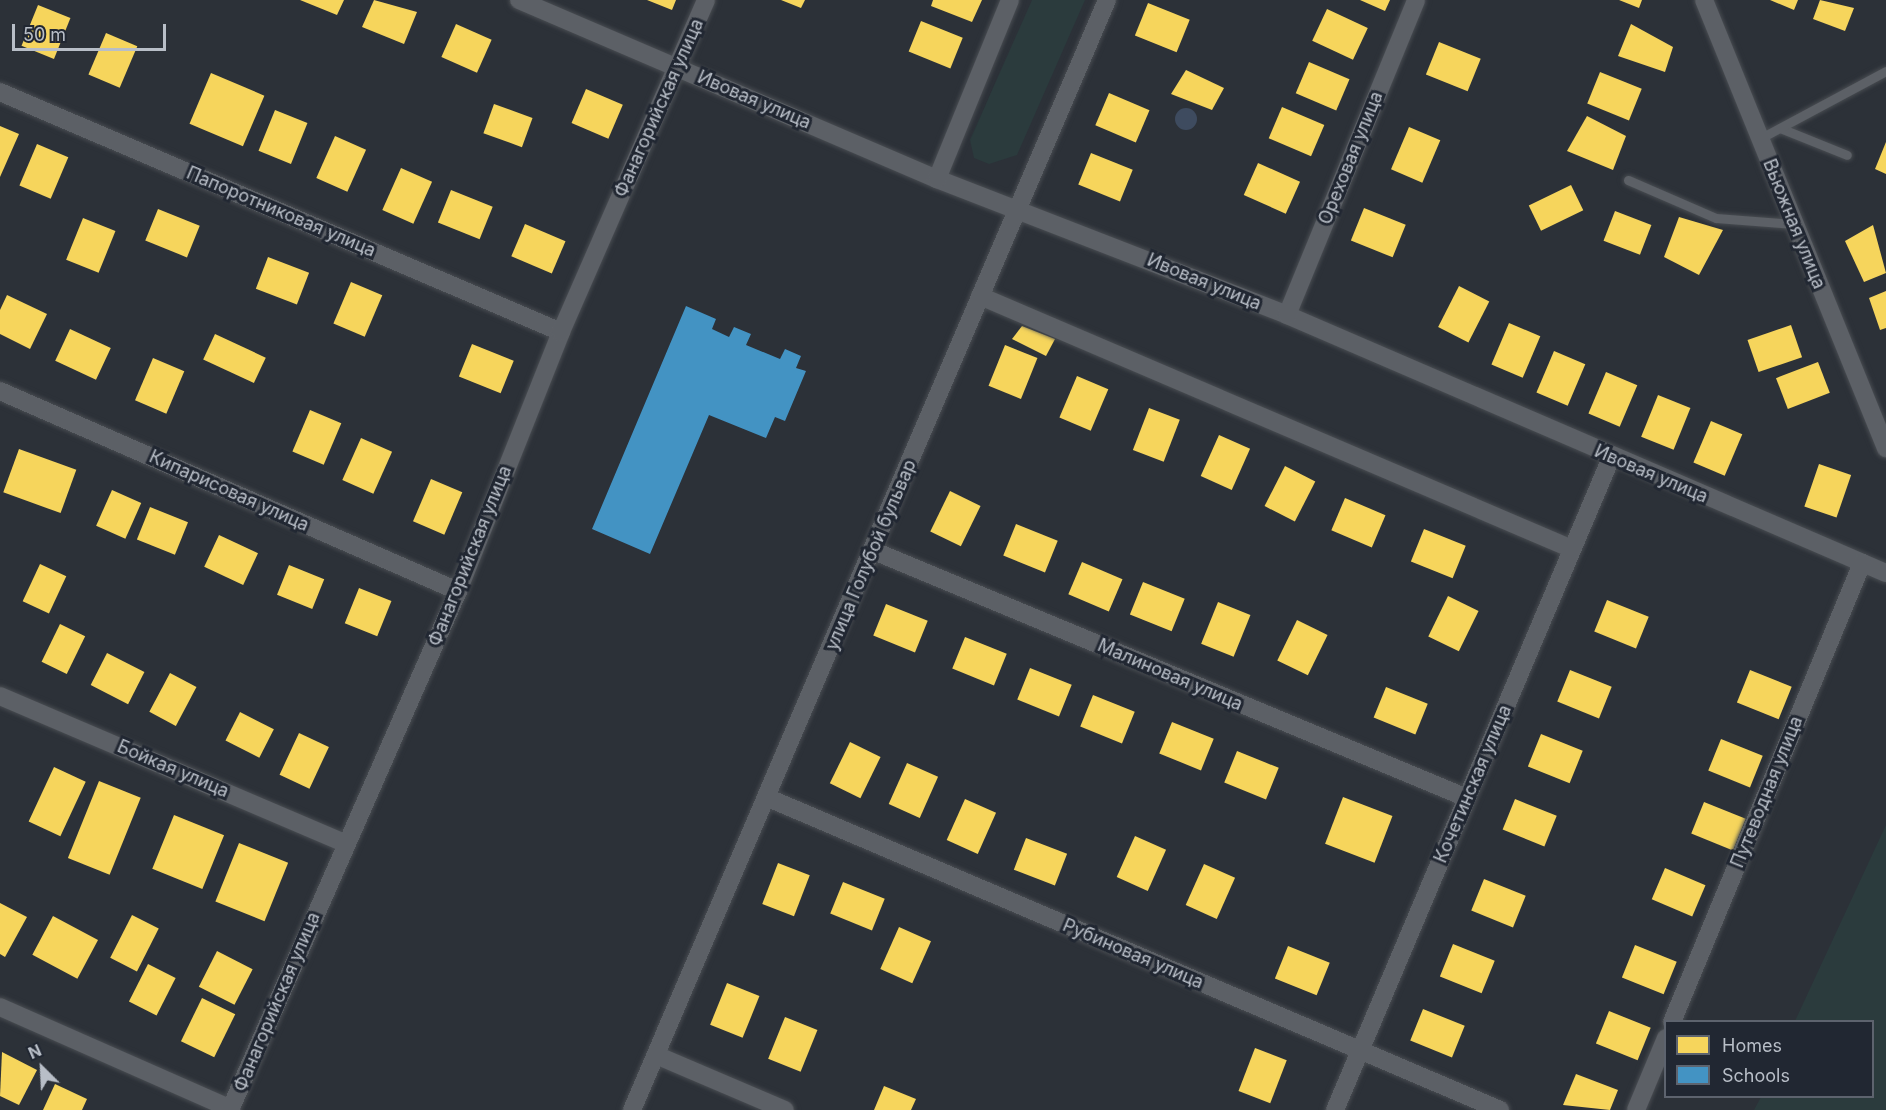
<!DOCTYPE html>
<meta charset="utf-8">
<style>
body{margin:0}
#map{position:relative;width:1886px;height:1110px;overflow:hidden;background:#2c3138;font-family:Inter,sans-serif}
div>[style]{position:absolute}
.green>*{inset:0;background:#2b3b3d}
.water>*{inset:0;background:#3e4b5f}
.round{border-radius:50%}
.homes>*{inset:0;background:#f6d55c;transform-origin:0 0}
.schools>*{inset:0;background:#4393c3}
.roads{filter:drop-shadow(0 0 2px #484c51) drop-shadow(0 0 2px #484c51)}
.lane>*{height:9px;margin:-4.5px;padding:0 4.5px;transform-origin:4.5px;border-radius:4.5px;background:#5c6066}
.street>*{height:18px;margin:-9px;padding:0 9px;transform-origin:9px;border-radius:9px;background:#5c6066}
span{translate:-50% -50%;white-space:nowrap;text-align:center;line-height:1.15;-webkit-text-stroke:6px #212732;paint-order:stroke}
.street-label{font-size:18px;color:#b8bec7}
.legend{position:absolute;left:1664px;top:1020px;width:210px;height:78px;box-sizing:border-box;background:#212732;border:2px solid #5d636e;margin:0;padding:8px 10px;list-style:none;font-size:18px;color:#b8bec7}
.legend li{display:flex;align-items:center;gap:12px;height:30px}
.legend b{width:30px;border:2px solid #5d636e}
.north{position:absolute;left:12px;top:1038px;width:60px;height:60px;-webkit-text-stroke:4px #212732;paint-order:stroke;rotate:336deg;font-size:16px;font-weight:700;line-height:24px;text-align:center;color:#b8bec7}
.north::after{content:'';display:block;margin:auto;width:21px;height:27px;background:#b8bec7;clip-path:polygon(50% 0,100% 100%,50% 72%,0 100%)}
.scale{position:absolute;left:12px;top:24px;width:154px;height:27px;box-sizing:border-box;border:3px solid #b8bec7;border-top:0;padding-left:8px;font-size:18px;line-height:21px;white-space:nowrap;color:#b8bec7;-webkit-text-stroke:4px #212732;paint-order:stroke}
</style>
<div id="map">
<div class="green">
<i style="clip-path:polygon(1032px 0,1085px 0,1017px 155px,989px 164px,974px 158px,970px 140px)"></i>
<i style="clip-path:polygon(1886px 825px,1886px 1110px,1754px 1110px,1761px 1097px,1872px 1096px,1872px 1022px,1795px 1021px)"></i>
</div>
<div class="water">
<i class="round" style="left:1175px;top:108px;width:22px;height:22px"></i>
</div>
<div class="homes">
<i style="clip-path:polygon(300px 0,344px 0,337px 15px)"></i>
<i style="clip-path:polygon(374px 0,417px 12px,404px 44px,362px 27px)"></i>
<i style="clip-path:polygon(647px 0,676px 0,672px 10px)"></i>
<i style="clip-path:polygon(781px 0,805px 0,801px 8px)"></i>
<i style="clip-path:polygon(933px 0,982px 0,972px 22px,931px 6px)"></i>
<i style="clip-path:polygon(1360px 0,1390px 0,1385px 11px)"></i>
<i style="clip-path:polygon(1619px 0,1642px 0,1639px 8px)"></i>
<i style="clip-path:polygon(1770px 0,1798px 0,1794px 10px)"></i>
<i style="clip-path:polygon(1820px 0,1854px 8px,1845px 31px,1813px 19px)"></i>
<i style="left:1148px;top:3px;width:45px;height:35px;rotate:22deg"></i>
<i style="left:38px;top:5px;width:35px;height:44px;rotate:22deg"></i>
<i style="left:1327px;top:9px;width:45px;height:35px;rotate:25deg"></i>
<i style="left:921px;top:21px;width:45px;height:33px;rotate:22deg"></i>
<i style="left:456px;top:24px;width:39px;height:36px;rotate:24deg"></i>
<i style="clip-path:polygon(1631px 24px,1673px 47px,1665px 72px,1618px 56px)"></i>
<i style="left:106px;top:33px;width:34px;height:45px;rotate:23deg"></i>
<i style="left:1439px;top:42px;width:45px;height:35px;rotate:22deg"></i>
<i style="left:1309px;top:62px;width:44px;height:34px;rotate:23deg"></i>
<i style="clip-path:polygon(1186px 70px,1224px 88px,1212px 110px,1171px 94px)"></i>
<i style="left:1600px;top:72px;width:45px;height:34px;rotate:22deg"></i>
<i style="left:211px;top:73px;width:58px;height:55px;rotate:23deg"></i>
<i style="left:586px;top:89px;width:40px;height:37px;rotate:23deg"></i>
<i style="left:1109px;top:93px;width:44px;height:35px;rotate:23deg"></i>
<i style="left:494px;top:104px;width:41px;height:31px;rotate:20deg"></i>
<i style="left:1282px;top:107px;width:46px;height:34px;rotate:23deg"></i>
<i style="left:275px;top:110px;width:35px;height:44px;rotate:22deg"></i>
<i style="clip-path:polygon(1587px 116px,1626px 136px,1613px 170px,1567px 151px)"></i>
<i style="clip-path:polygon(0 126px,19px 134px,0 177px)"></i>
<i style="left:1409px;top:127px;width:34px;height:46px;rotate:23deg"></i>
<i style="left:335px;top:136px;width:34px;height:46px;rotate:24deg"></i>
<i style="clip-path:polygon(1886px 142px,1886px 174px,1875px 169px)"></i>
<i style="left:37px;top:144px;width:34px;height:45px;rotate:23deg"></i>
<i style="left:1091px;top:153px;width:45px;height:34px;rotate:22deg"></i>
<i style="left:1258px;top:163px;width:46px;height:35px;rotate:24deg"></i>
<i style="left:401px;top:168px;width:34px;height:46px;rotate:24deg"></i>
<i style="left:1571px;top:185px;width:28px;height:47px;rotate:64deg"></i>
<i style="left:451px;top:190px;width:45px;height:35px;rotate:22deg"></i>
<i style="left:1364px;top:208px;width:45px;height:35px;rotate:22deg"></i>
<i style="left:158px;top:209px;width:45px;height:34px;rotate:22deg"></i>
<i style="left:1615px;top:211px;width:39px;height:32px;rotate:21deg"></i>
<i style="clip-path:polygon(1679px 217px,1723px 230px,1699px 275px,1664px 257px)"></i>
<i style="left:83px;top:218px;width:35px;height:45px;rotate:22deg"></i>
<i style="left:525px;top:224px;width:44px;height:35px;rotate:23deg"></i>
<i style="clip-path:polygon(1873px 225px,1886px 273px,1864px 282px,1845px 241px)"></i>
<i style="left:268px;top:257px;width:44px;height:34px;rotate:21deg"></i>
<i style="left:351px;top:282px;width:34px;height:45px;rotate:23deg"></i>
<i style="left:1459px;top:286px;width:34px;height:46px;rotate:27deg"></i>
<i style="clip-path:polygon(1886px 291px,1886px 328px,1880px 330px,1869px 298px)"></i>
<i style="clip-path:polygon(7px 295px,47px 314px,30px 349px,0 334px,0 310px)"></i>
<i style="left:1509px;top:323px;width:34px;height:45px;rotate:23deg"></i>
<i style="left:1791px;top:325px;width:34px;height:46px;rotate:71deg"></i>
<i style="clip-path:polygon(1022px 326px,1055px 339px,1046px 356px,1012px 339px)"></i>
<i style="left:70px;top:329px;width:45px;height:35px;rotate:25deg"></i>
<i style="left:215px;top:334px;width:56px;height:28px;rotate:25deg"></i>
<i style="left:472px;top:344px;width:45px;height:35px;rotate:22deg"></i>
<i style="left:1005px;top:345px;width:35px;height:44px;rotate:22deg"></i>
<i style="left:1554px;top:351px;width:34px;height:45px;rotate:23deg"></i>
<i style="left:153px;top:358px;width:34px;height:46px;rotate:23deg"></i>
<i style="left:1818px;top:362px;width:33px;height:45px;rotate:69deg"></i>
<i style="left:1606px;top:372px;width:34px;height:45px;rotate:23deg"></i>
<i style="left:1077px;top:376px;width:34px;height:45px;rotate:23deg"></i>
<i style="left:1658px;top:395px;width:35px;height:45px;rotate:22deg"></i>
<i style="left:1149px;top:408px;width:33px;height:45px;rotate:21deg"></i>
<i style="left:310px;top:410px;width:34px;height:45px;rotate:23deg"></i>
<i style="left:1711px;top:421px;width:34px;height:45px;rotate:23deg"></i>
<i style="left:1219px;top:435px;width:34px;height:45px;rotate:24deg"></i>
<i style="left:361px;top:438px;width:34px;height:46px;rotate:24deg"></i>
<i style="left:19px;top:449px;width:61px;height:46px;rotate:20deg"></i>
<i style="left:1819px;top:464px;width:34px;height:45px;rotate:19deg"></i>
<i style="left:1285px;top:466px;width:34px;height:45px;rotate:27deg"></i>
<i style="left:431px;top:479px;width:34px;height:46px;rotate:23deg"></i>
<i style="left:112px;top:490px;width:32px;height:39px;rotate:24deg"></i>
<i style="left:950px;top:491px;width:34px;height:45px;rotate:26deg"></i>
<i style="left:1345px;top:498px;width:44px;height:35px;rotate:23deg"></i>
<i style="left:150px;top:507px;width:41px;height:35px;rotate:22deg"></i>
<i style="left:1016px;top:524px;width:45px;height:34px;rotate:22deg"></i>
<i style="left:1424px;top:529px;width:45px;height:35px;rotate:22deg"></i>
<i style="left:219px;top:535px;width:43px;height:35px;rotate:25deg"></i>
<i style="left:1082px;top:562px;width:44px;height:35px;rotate:23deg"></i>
<i style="left:40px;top:564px;width:29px;height:41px;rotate:25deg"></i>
<i style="left:289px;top:565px;width:38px;height:32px;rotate:22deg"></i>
<i style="left:1143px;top:582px;width:45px;height:35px;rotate:22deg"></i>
<i style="left:359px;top:588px;width:35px;height:38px;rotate:22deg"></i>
<i style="left:1448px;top:596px;width:34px;height:45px;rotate:26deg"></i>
<i style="left:1607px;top:600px;width:45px;height:34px;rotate:22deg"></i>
<i style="left:1218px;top:602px;width:35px;height:45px;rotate:22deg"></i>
<i style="left:886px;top:604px;width:45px;height:34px;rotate:22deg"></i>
<i style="left:1297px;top:620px;width:34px;height:45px;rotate:26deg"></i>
<i style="left:60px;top:624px;width:28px;height:42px;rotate:26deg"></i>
<i style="left:965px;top:637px;width:45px;height:34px;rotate:22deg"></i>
<i style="left:107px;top:653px;width:42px;height:36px;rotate:27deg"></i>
<i style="left:1030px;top:668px;width:45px;height:34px;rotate:22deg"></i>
<i style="left:1570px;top:670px;width:45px;height:34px;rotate:22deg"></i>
<i style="left:1750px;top:670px;width:45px;height:35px;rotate:22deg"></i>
<i style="left:170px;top:673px;width:30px;height:44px;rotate:28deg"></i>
<i style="left:1386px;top:687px;width:45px;height:33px;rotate:22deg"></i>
<i style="left:1093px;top:695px;width:45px;height:34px;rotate:22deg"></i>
<i style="left:240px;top:712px;width:38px;height:32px;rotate:27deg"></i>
<i style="left:1172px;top:722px;width:45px;height:34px;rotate:22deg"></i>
<i style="left:299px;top:733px;width:33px;height:46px;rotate:25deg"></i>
<i style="left:1541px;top:734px;width:45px;height:35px;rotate:22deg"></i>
<i style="left:1721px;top:739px;width:45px;height:34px;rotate:22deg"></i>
<i style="left:850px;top:742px;width:34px;height:46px;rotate:26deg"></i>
<i style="left:1237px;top:751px;width:45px;height:34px;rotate:22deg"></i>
<i style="left:907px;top:763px;width:34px;height:45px;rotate:24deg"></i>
<i style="left:54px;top:767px;width:35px;height:60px;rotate:25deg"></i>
<i style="left:99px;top:781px;width:45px;height:83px;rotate:22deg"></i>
<i style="left:1343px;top:797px;width:53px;height:50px;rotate:21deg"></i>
<i style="left:965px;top:799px;width:34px;height:45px;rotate:24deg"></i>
<i style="left:1515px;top:799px;width:45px;height:33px;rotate:22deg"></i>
<i style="left:1704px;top:802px;width:45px;height:34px;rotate:22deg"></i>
<i style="left:174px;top:815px;width:54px;height:58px;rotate:22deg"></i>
<i style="left:1135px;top:836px;width:34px;height:45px;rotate:24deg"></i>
<i style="left:1026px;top:838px;width:44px;height:34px;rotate:21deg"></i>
<i style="left:239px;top:843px;width:53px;height:63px;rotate:22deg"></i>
<i style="left:778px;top:863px;width:34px;height:44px;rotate:21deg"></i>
<i style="left:1204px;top:864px;width:34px;height:45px;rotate:24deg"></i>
<i style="left:1665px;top:868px;width:44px;height:34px;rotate:23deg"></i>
<i style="left:1484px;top:879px;width:45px;height:34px;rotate:22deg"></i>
<i style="left:843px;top:882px;width:45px;height:34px;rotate:22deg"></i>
<i style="clip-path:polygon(0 903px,27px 917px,5px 957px,0 954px)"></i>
<i style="left:132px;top:915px;width:30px;height:48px;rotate:27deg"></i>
<i style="left:53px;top:916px;width:51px;height:44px;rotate:28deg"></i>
<i style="left:899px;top:927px;width:35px;height:46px;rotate:24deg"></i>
<i style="left:1453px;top:944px;width:45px;height:35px;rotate:22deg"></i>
<i style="left:1635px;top:945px;width:45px;height:35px;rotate:22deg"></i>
<i style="left:1288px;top:946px;width:45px;height:35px;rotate:22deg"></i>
<i style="left:217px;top:951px;width:40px;height:40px;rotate:27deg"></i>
<i style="left:148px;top:964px;width:31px;height:42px;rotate:27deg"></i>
<i style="left:727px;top:983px;width:35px;height:45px;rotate:22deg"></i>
<i style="left:202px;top:998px;width:37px;height:48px;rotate:26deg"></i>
<i style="left:1423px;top:1009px;width:45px;height:34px;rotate:22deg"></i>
<i style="left:1609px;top:1011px;width:45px;height:35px;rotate:22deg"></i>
<i style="left:785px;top:1017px;width:35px;height:45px;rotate:22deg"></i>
<i style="left:1255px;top:1048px;width:34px;height:46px;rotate:21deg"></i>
<i style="clip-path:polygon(2px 1052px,37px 1070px,19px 1105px,0 1096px)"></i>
<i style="clip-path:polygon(1576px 1074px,1618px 1090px,1610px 1110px,1563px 1105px)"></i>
<i style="clip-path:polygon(55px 1084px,87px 1099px,82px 1110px,43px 1110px)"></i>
<i style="clip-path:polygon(884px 1086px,916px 1099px,911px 1110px,874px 1110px)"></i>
</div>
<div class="schools">
<i style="clip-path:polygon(686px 306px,716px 319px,712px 329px,729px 337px,734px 327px,751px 334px,746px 345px,780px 359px,785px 349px,801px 356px,796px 368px,806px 371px,785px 421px,775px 417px,766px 438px,709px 415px,650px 554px,592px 529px)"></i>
</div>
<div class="roads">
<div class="lane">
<i style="left:1780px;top:128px;width:72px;rotate:21.9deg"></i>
<i style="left:1759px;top:139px;width:144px;rotate:-28.2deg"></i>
<i style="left:1628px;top:180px;width:96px;rotate:23.4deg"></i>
<i style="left:1716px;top:218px;width:78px;rotate:4.4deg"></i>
</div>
<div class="street">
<i style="left:519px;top:0;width:455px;rotate:23.2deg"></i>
<i style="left:937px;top:179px;width:375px;rotate:21.2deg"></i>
<i style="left:1287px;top:315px;width:652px;rotate:23.3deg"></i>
<i style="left:1704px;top:0;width:484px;rotate:67.9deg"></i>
<i style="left:0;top:92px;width:610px;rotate:23.16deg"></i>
<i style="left:937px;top:179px;width:193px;rotate:-67.8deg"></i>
<i style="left:980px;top:296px;width:644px;rotate:23.14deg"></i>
<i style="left:1287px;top:315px;width:340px;rotate:-67.7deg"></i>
<i style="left:0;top:391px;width:500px;rotate:23.6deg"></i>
<i style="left:874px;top:551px;width:642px;rotate:22.61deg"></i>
<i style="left:0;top:696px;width:375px;rotate:23.1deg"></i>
<i style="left:766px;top:797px;width:798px;rotate:23.09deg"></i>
<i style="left:0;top:1007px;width:253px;rotate:23.8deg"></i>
<i style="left:1672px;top:1022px;width:497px;rotate:-67.5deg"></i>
<i style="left:656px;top:1055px;width:140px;rotate:23.1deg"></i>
<i style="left:230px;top:1110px;width:567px;rotate:-66.28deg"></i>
<i style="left:458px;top:591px;width:279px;rotate:-68.3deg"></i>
<i style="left:561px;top:332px;width:362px;rotate:-66.4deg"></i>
<i style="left:632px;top:1110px;width:1207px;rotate:-66.83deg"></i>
<i style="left:1335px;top:1110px;width:708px;rotate:-67.06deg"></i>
<i style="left:1636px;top:1110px;width:78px;rotate:-67.4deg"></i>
</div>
</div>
<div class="street-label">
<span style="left:754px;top:100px;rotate:23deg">Ивовая улица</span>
<span style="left:659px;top:108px;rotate:-66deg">Фанагорийская улица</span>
<span style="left:1351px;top:158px;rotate:-68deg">Ореховая улица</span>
<span style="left:281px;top:212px;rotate:23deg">Папоротниковая улица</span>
<span style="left:1794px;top:224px;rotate:68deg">Вьюжная улица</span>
<span style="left:1204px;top:282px;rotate:22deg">Ивовая улица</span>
<span style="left:1651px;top:474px;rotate:23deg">Ивовая улица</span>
<span style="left:229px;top:491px;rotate:24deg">Кипарисовая улица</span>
<span style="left:871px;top:555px;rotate:-67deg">улица Голубой бульвар</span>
<span style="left:470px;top:556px;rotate:-68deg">Фанагорийская улица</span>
<span style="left:1170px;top:675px;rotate:23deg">Малиновая улица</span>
<span style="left:173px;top:769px;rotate:23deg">Бойкая улица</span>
<span style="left:1473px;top:784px;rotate:-67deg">Кочетинская улица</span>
<span style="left:1767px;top:792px;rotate:-68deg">Путеводная улица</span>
<span style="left:1133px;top:954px;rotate:23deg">Рубиновая улица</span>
<span style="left:277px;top:1002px;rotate:-67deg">Фанагорийская улица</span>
</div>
<ul class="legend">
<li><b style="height:16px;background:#f6d55c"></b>Homes</li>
<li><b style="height:16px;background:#4393c3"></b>Schools</li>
</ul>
<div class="north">N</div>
<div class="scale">50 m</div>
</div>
